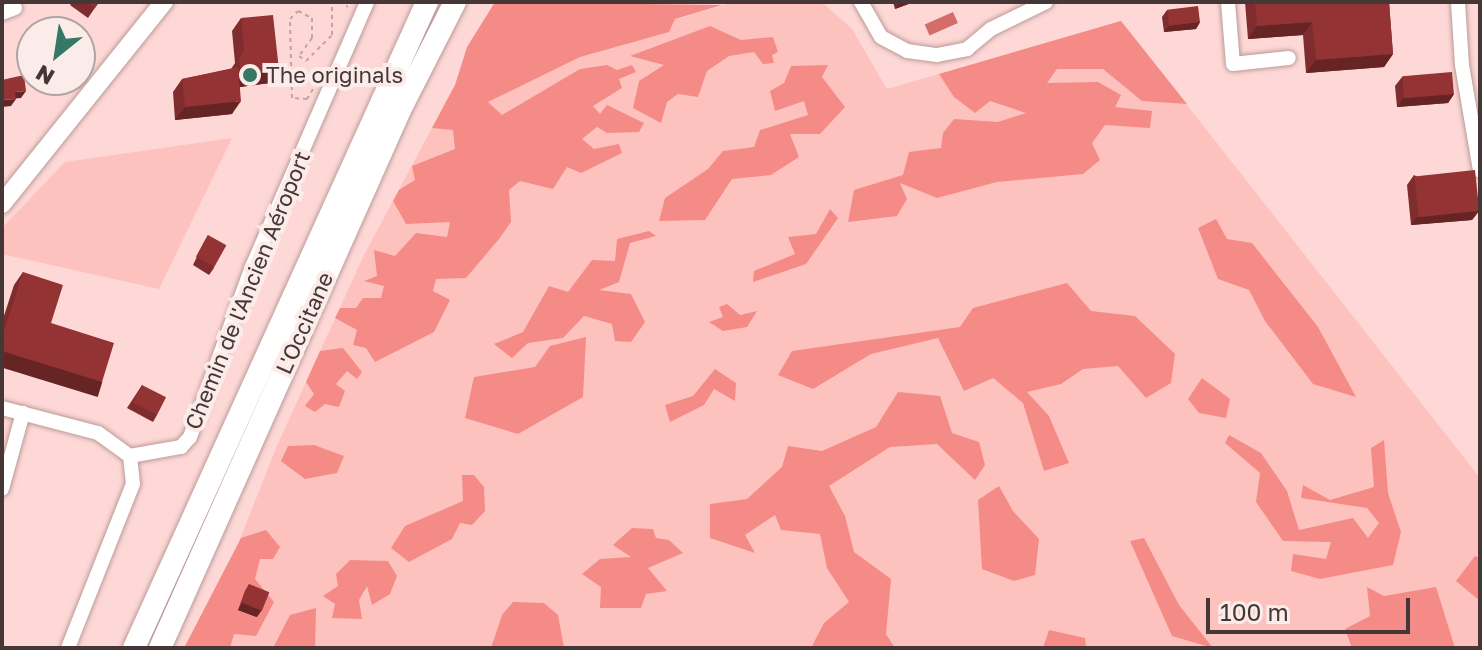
<!DOCTYPE html>
<meta charset="utf-8">
<style>
body{margin:0}
#map{position:relative;width:1482px;height:650px;overflow:hidden;background:#fdd8d6;font-family:"Golos Text",sans-serif}
div>[style]{position:absolute}
.green>*{inset:0;background:#fdc2be}
.forest>*{inset:0;background:#f48b86}
.water>*{inset:0;background:#d36d6a;transform-origin:0 0}
.path>*{height:2px;margin-top:-1px;transform-origin:0;background:repeating-linear-gradient(90deg,#c2a4a3 0 4px,transparent 0 8px)}
.roads{filter:drop-shadow(0 0 2px #bc9a98) drop-shadow(0 0 2px #bc9a98)}
.minor>*{height:14px;margin:-7px;padding:0 7px;transform-origin:7px;border-radius:7px;background:#fff}
.major>*{height:18px;margin:-9px;padding:0 9px;transform-origin:9px;border-radius:9px;background:#fff}
.highway>*{height:22px;margin:-11px;padding:0 11px;transform-origin:11px;border-radius:11px;background:#fff}
.wall>*{inset:0;background:#7e2c2d}
.shaded-wall>*{inset:0;background:#672424;transform-origin:0 0}
.building>*{inset:0;background:#933334;transform-origin:0 0}
.dots>*{width:22px;height:22px;translate:-50% -50%;box-sizing:border-box;border:4px solid #fbecea;border-radius:50%}
span{translate:-50% -50%;white-space:nowrap;text-align:center;line-height:1.15;-webkit-text-stroke:8px #fbecea;paint-order:stroke}
.poi-label{font-size:22px;color:#453736}
.left{translate:0 -50%;text-align:left}
.street-label{font-size:22px;color:#453736}
.frame{position:absolute;inset:0;border:4px solid #453736;pointer-events:none}
.north{position:absolute;left:16px;top:16px;width:80px;height:80px;box-sizing:border-box;background:#fbecea;border:2px solid #b2a4a2;border-radius:50%;rotate:210deg;font-size:22px;font-weight:700;line-height:32px;text-align:center;color:#453736}
.north::after{content:'';display:block;margin:auto;width:28px;height:36px;background:#367765;clip-path:polygon(50% 0,100% 100%,50% 72%,0 100%)}
.scale{position:absolute;left:1206px;top:598px;width:204px;height:36px;box-sizing:border-box;border:4px solid #453736;border-top:0;padding-left:10px;font-size:24px;line-height:28px;white-space:nowrap;color:#453736;-webkit-text-stroke:6px #fbecea;paint-order:stroke}
</style>
<div id="map">
<div class="green">
<i style="clip-path:polygon(734px 2px,822px 2px,852px 29px,887px 89px,1121px 21px,1480px 478px,1480px 648px,197px 648px,276px 448px,364px 255px,455px 85px)"></i>
<i style="clip-path:polygon(232px 138px,159px 289px,2px 254px,2px 228px,65px 162px)"></i>
</div>
<div class="forest">
<i style="clip-path:polygon(495px 2px,722px 5px,675px 19px,669px 32px,580px 57px,488px 102px,502px 115px,580px 69px,607px 65px,617px 70px,632px 65px,636px 72px,619px 79px,622px 88px,593px 106px,600px 114px,607px 105px,644px 123px,639px 132px,607px 133px,597px 127px,582px 139px,594px 149px,619px 144px,622px 153px,581px 173px,567px 167px,553px 189px,520px 181px,509px 190px,511px 222px,499px 239px,466px 278px,436px 279px,433px 291px,450px 300px,434px 332px,375px 362px,366px 348px,353px 345px,357px 330px,335px 318px,340px 308px,356px 308px,363px 298px,381px 298px,384px 286px,364px 281px,377px 276px,374px 250px,395px 256px,416px 233px,447px 237px,450px 222px,406px 224px,393px 201px,399px 190px,415px 180px,412px 166px,455px 149px,453px 130px,432px 128px,455px 85px,467px 47px)"></i>
<i style="clip-path:polygon(1121px 21px,1187px 104px,1142px 101px,1103px 69px,1057px 69px,1047px 83px,1098px 82px,1121px 95px,1115px 107px,1152px 111px,1150px 128px,1105px 125px,1092px 143px,1100px 160px,1083px 174px,997px 182px,937px 198px,900px 183px,907px 199px,897px 216px,848px 222px,854px 190px,903px 175px,909px 152px,941px 148px,943px 133px,954px 119px,998px 122px,1026px 113px,990px 101px,975px 113px,954px 97px,939px 74px)"></i>
<i style="clip-path:polygon(710px 26px,741px 40px,773px 37px,778px 52px,772px 55px,774px 63px,763px 64px,754px 52px,729px 56px,707px 71px,698px 97px,678px 94px,667px 102px,661px 123px,633px 108px,639px 81px,664px 65px,630px 56px)"></i>
<i style="clip-path:polygon(828px 65px,822px 77px,845px 107px,820px 134px,790px 134px,799px 157px,771px 175px,732px 179px,705px 220px,659px 221px,665px 198px,708px 169px,723px 151px,754px 147px,760px 130px,808px 115px,804px 101px,775px 111px,770px 91px,784px 83px,791px 66px)"></i>
<i style="clip-path:polygon(830px 209px,838px 218px,806px 264px,753px 282px,754px 271px,795px 254px,788px 237px,816px 234px)"></i>
<i style="clip-path:polygon(1216px 219px,1227px 239px,1252px 243px,1318px 327px,1356px 397px,1313px 384px,1265px 321px,1249px 290px,1218px 279px,1198px 228px)"></i>
<i style="clip-path:polygon(649px 231px,656px 236px,630px 243px,619px 282px,599px 290px,631px 294px,645px 322px,631px 342px,615px 341px,612px 324px,584px 316px,563px 338px,528px 343px,512px 358px,494px 344px,523px 332px,549px 286px,568px 292px,592px 260px,615px 261px,617px 239px)"></i>
<i style="clip-path:polygon(1067px 283px,1091px 311px,1135px 316px,1175px 354px,1171px 383px,1146px 398px,1118px 366px,1083px 369px,1061px 384px,1027px 392px,1049px 416px,1069px 463px,1044px 471px,1023px 403px,993px 378px,964px 391px,938px 338px,871px 354px,813px 389px,778px 375px,792px 351px,960px 327px,973px 308px)"></i>
<i style="clip-path:polygon(727px 304px,740px 315px,757px 311px,747px 327px,723px 331px,709px 322px,723px 317px,719px 307px)"></i>
<i style="clip-path:polygon(586px 337px,583px 397px,518px 434px,465px 418px,474px 377px,535px 367px,550px 346px)"></i>
<i style="clip-path:polygon(343px 348px,362px 372px,357px 379px,347px 371px,336px 384px,345px 391px,339px 407px,325px 404px,315px 412px,305px 406px,314px 394px,306px 382px,320px 351px)"></i>
<i style="clip-path:polygon(715px 369px,736px 383px,735px 401px,714px 389px,704px 405px,670px 422px,665px 405px,693px 396px)"></i>
<i style="clip-path:polygon(1202px 378px,1230px 399px,1226px 418px,1199px 413px,1188px 399px)"></i>
<i style="clip-path:polygon(898px 392px,940px 396px,952px 433px,979px 442px,985px 465px,975px 480px,937px 444px,890px 447px,829px 486px,845px 516px,854px 552px,891px 579px,886px 634px,895px 648px,811px 648px,824px 623px,849px 602px,827px 568px,820px 534px,781px 530px,775px 515px,745px 535px,755px 553px,710px 538px,710px 504px,747px 499px,782px 467px,788px 446px,822px 451px,876px 427px)"></i>
<i style="clip-path:polygon(1229px 435px,1261px 453px,1287px 491px,1299px 530px,1353px 518px,1368px 538px,1379px 523px,1367px 508px,1301px 498px,1303px 485px,1330px 500px,1374px 487px,1371px 448px,1384px 440px,1388px 493px,1401px 532px,1393px 565px,1320px 579px,1291px 571px,1293px 554px,1326px 559px,1331px 542px,1283px 541px,1256px 502px,1260px 473px,1225px 443px)"></i>
<i style="clip-path:polygon(314px 445px,344px 456px,337px 473px,305px 479px,281px 461px,288px 446px)"></i>
<i style="clip-path:polygon(462px 475px,474px 475px,484px 487px,485px 511px,472px 525px,460px 523px,452px 539px,409px 562px,391px 548px,405px 526px,463px 501px)"></i>
<i style="clip-path:polygon(999px 486px,1013px 511px,1039px 539px,1035px 575px,1014px 581px,982px 569px,978px 500px)"></i>
<i style="clip-path:polygon(632px 528px,653px 529px,656px 538px,669px 540px,683px 553px,648px 568px,667px 591px,646px 594px,641px 608px,600px 608px,601px 587px,582px 574px,600px 559px,631px 557px,613px 545px)"></i>
<i style="clip-path:polygon(266px 530px,280px 547px,273px 559px,260px 559px,255px 579px,274px 602px,256px 636px,234px 634px,230px 648px,184px 648px,241px 538px)"></i>
<i style="clip-path:polygon(1144px 538px,1179px 605px,1213px 648px,1172px 636px,1130px 541px)"></i>
<i style="clip-path:polygon(1475px 556px,1480px 558px,1480px 601px,1456px 581px)"></i>
<i style="clip-path:polygon(350px 560px,388px 561px,397px 576px,390px 594px,372px 605px,367px 586px,359px 600px,362px 619px,332px 618px,335px 604px,323px 596px,338px 586px,336px 574px)"></i>
<i style="clip-path:polygon(1367px 587px,1384px 596px,1436px 587px,1455px 648px,1352px 648px,1345px 629px,1370px 616px)"></i>
<i style="clip-path:polygon(513px 602px,544px 603px,558px 615px,564px 648px,491px 648px,502px 615px)"></i>
<i style="clip-path:polygon(316px 608px,315px 648px,273px 648px,290px 615px)"></i>
<i style="clip-path:polygon(1049px 630px,1085px 638px,1086px 648px,1043px 648px)"></i>
</div>
<div class="water">
<i style="left:953px;top:12px;width:12px;height:31px;rotate:66deg"></i>
</div>
<div class="path">
<i style="left:339px;top:2px;width:10px;rotate:29deg"></i>
<i style="left:313px;top:89px;width:12px;rotate:121deg"></i>
<i style="left:307px;top:99px;width:15px;rotate:-176deg"></i>
<i style="left:292px;top:98px;width:79px;rotate:-91.5deg"></i>
<i style="left:290px;top:19px;width:11px;rotate:-45deg"></i>
<i style="left:298px;top:11px;width:16px;rotate:27deg"></i>
<i style="left:312px;top:18px;width:20px;rotate:90deg"></i>
<i style="left:312px;top:38px;width:22px;rotate:126deg"></i>
<i style="left:299px;top:56px;width:9px;rotate:36deg"></i>
<i style="left:306px;top:61px;width:37px;rotate:-45deg"></i>
<i style="left:332px;top:35px;width:33px;rotate:-90deg"></i>
</div>
<div class="roads">
<div class="minor">
<i style="left:861px;top:2px;width:40px;rotate:60.3deg"></i>
<i style="left:881px;top:37px;width:30px;rotate:28deg"></i>
<i style="left:907px;top:51px;width:30px;rotate:8deg"></i>
<i style="left:937px;top:55px;width:31px;rotate:-11deg"></i>
<i style="left:967px;top:49px;width:31px;rotate:-40deg"></i>
<i style="left:991px;top:29px;width:61px;rotate:-26.1deg"></i>
<i style="left:1228px;top:2px;width:62px;rotate:85.4deg"></i>
<i style="left:1233px;top:64px;width:56px;rotate:-6.1deg"></i>
<i style="left:1458px;top:2px;width:63px;rotate:86.4deg"></i>
<i style="left:1462px;top:65px;width:107px;rotate:80.3deg"></i>
<i style="left:2px;top:13px;width:14px;rotate:-21deg"></i>
<i style="left:2px;top:408px;width:99px;rotate:14.6deg"></i>
<i style="left:98px;top:433px;width:39px;rotate:36deg"></i>
<i style="left:130px;top:456px;width:52px;rotate:-10deg"></i>
<i style="left:181px;top:447px;width:13px;rotate:-48deg"></i>
<i style="left:190px;top:437px;width:179px;rotate:-70deg"></i>
<i style="left:251px;top:269px;width:291px;rotate:-66.5deg"></i>
<i style="left:2px;top:489px;width:79px;rotate:-74.6deg"></i>
<i style="left:68px;top:648px;width:176px;rotate:-68.4deg"></i>
<i style="left:133px;top:484px;width:28px;rotate:-96deg"></i>
</div>
<div class="major">
<i style="left:2px;top:204px;width:259px;rotate:-51.3deg"></i>
</div>
<div class="highway">
<i style="left:134px;top:648px;width:709px;rotate:-65.6deg"></i>
<i style="left:160px;top:648px;width:591px;rotate:-65.95deg"></i>
<i style="left:401px;top:108px;width:119px;rotate:-63deg"></i>
</div>
</div>
<div class="wall">
<i style="clip-path:polygon(72px 2px,99px 2px,88px 18px,70px 5px)"></i>
<i style="clip-path:polygon(893px 2px,914px 2px,895px 9px)"></i>
<i style="clip-path:polygon(1245px 2px,1389px 2px,1393px 54px,1384px 67px,1306px 73px,1303px 35px,1248px 39px)"></i>
<i style="clip-path:polygon(1167px 10px,1200px 22px,1196px 29px,1164px 32px,1162px 17px)"></i>
<i style="clip-path:polygon(241px 18px,279px 70px,270px 83px,240px 87px,232px 114px,175px 120px,173px 92px,182px 79px,231px 69px,235px 63px,232px 31px)"></i>
<i style="clip-path:polygon(1402px 77px,1454px 94px,1448px 103px,1397px 107px,1395px 86px)"></i>
<i style="clip-path:polygon(1414px 175px,1479px 211px,1472px 220px,1411px 225px,1407px 185px)"></i>
<i style="clip-path:polygon(208px 235px,214px 268px,209px 275px,193px 265px,204px 242px)"></i>
<i style="clip-path:polygon(23px 272px,51px 323px,102px 382px,93px 395px,2px 367px,2px 322px,14px 285px)"></i>
<i style="clip-path:polygon(142px 385px,157px 415px,153px 422px,127px 408px)"></i>
<i style="clip-path:polygon(249px 584px,257px 617px,238px 610px,245px 591px)"></i>
</div>
<div class="shaded-wall">
<i style="clip-path:polygon(900px 2px,914px 2px,895px 9px)"></i>
<i style="clip-path:polygon(1200px 22px,1196px 29px,1164px 32px,1169px 26px)"></i>
<i style="clip-path:polygon(1312px 22px,1303px 35px,1248px 39px,1257px 26px)"></i>
<i style="clip-path:polygon(1393px 54px,1384px 67px,1306px 73px,1316px 60px)"></i>
<i style="clip-path:polygon(279px 70px,270px 83px,232px 88px,241px 75px)"></i>
<i style="clip-path:polygon(26px 91px,21px 98px,10px 99px,15px 92px)"></i>
<i style="clip-path:polygon(1454px 94px,1448px 103px,1397px 107px,1404px 98px)"></i>
<i style="clip-path:polygon(16px 99px,11px 106px,2px 107px,2px 100px)"></i>
<i style="clip-path:polygon(241px 101px,232px 114px,175px 120px,185px 107px)"></i>
<i style="clip-path:polygon(1479px 211px,1472px 220px,1411px 225px,1418px 216px)"></i>
<i style="left:2px;top:351px;width:105px;height:16px;rotate:17deg"></i>
<i style="clip-path:polygon(243px 603px,262px 610px,257px 617px,238px 610px)"></i>
</div>
<div class="building">
<i style="clip-path:polygon(86px 2px,99px 2px,95px 8px)"></i>
<i style="clip-path:polygon(1255px 2px,1389px 2px,1393px 54px,1316px 60px,1312px 22px,1257px 26px)"></i>
<i style="left:1198px;top:6px;width:16px;height:31px;rotate:83deg"></i>
<i style="clip-path:polygon(273px 15px,279px 70px,241px 75px,239px 58px,244px 50px,241px 18px)"></i>
<i style="clip-path:polygon(238px 67px,241px 101px,185px 107px,182px 79px)"></i>
<i style="left:1452px;top:72px;width:22px;height:50px;rotate:85deg"></i>
<i style="clip-path:polygon(24px 75px,26px 91px,15px 92px,16px 99px,2px 100px,2px 80px)"></i>
<i style="left:1475px;top:170px;width:41px;height:61px;rotate:84deg"></i>
<i style="left:208px;top:235px;width:21px;height:25px;rotate:29deg"></i>
<i style="clip-path:polygon(23px 272px,63px 285px,51px 323px,114px 343px,102px 382px,2px 351px,2px 337px)"></i>
<i style="left:142px;top:385px;width:27px;height:20px;rotate:27deg"></i>
<i style="left:249px;top:584px;width:22px;height:20px;rotate:22deg"></i>
</div>
<div class="dots">
<i style="left:250px;top:75px;background:#367765"></i>
</div>
<div class="poi-label">
<span class="left" style="left:266px;top:75px">The originals</span>
</div>
<div class="street-label">
<span style="left:247px;top:290px;rotate:-68deg">Chemin de l'Ancien Aéroport</span>
<span style="left:304px;top:323px;rotate:-66deg">L'Occitane</span>
</div>
<div class="frame"></div>
<div class="north">N</div>
<div class="scale">100 m</div>
</div>
